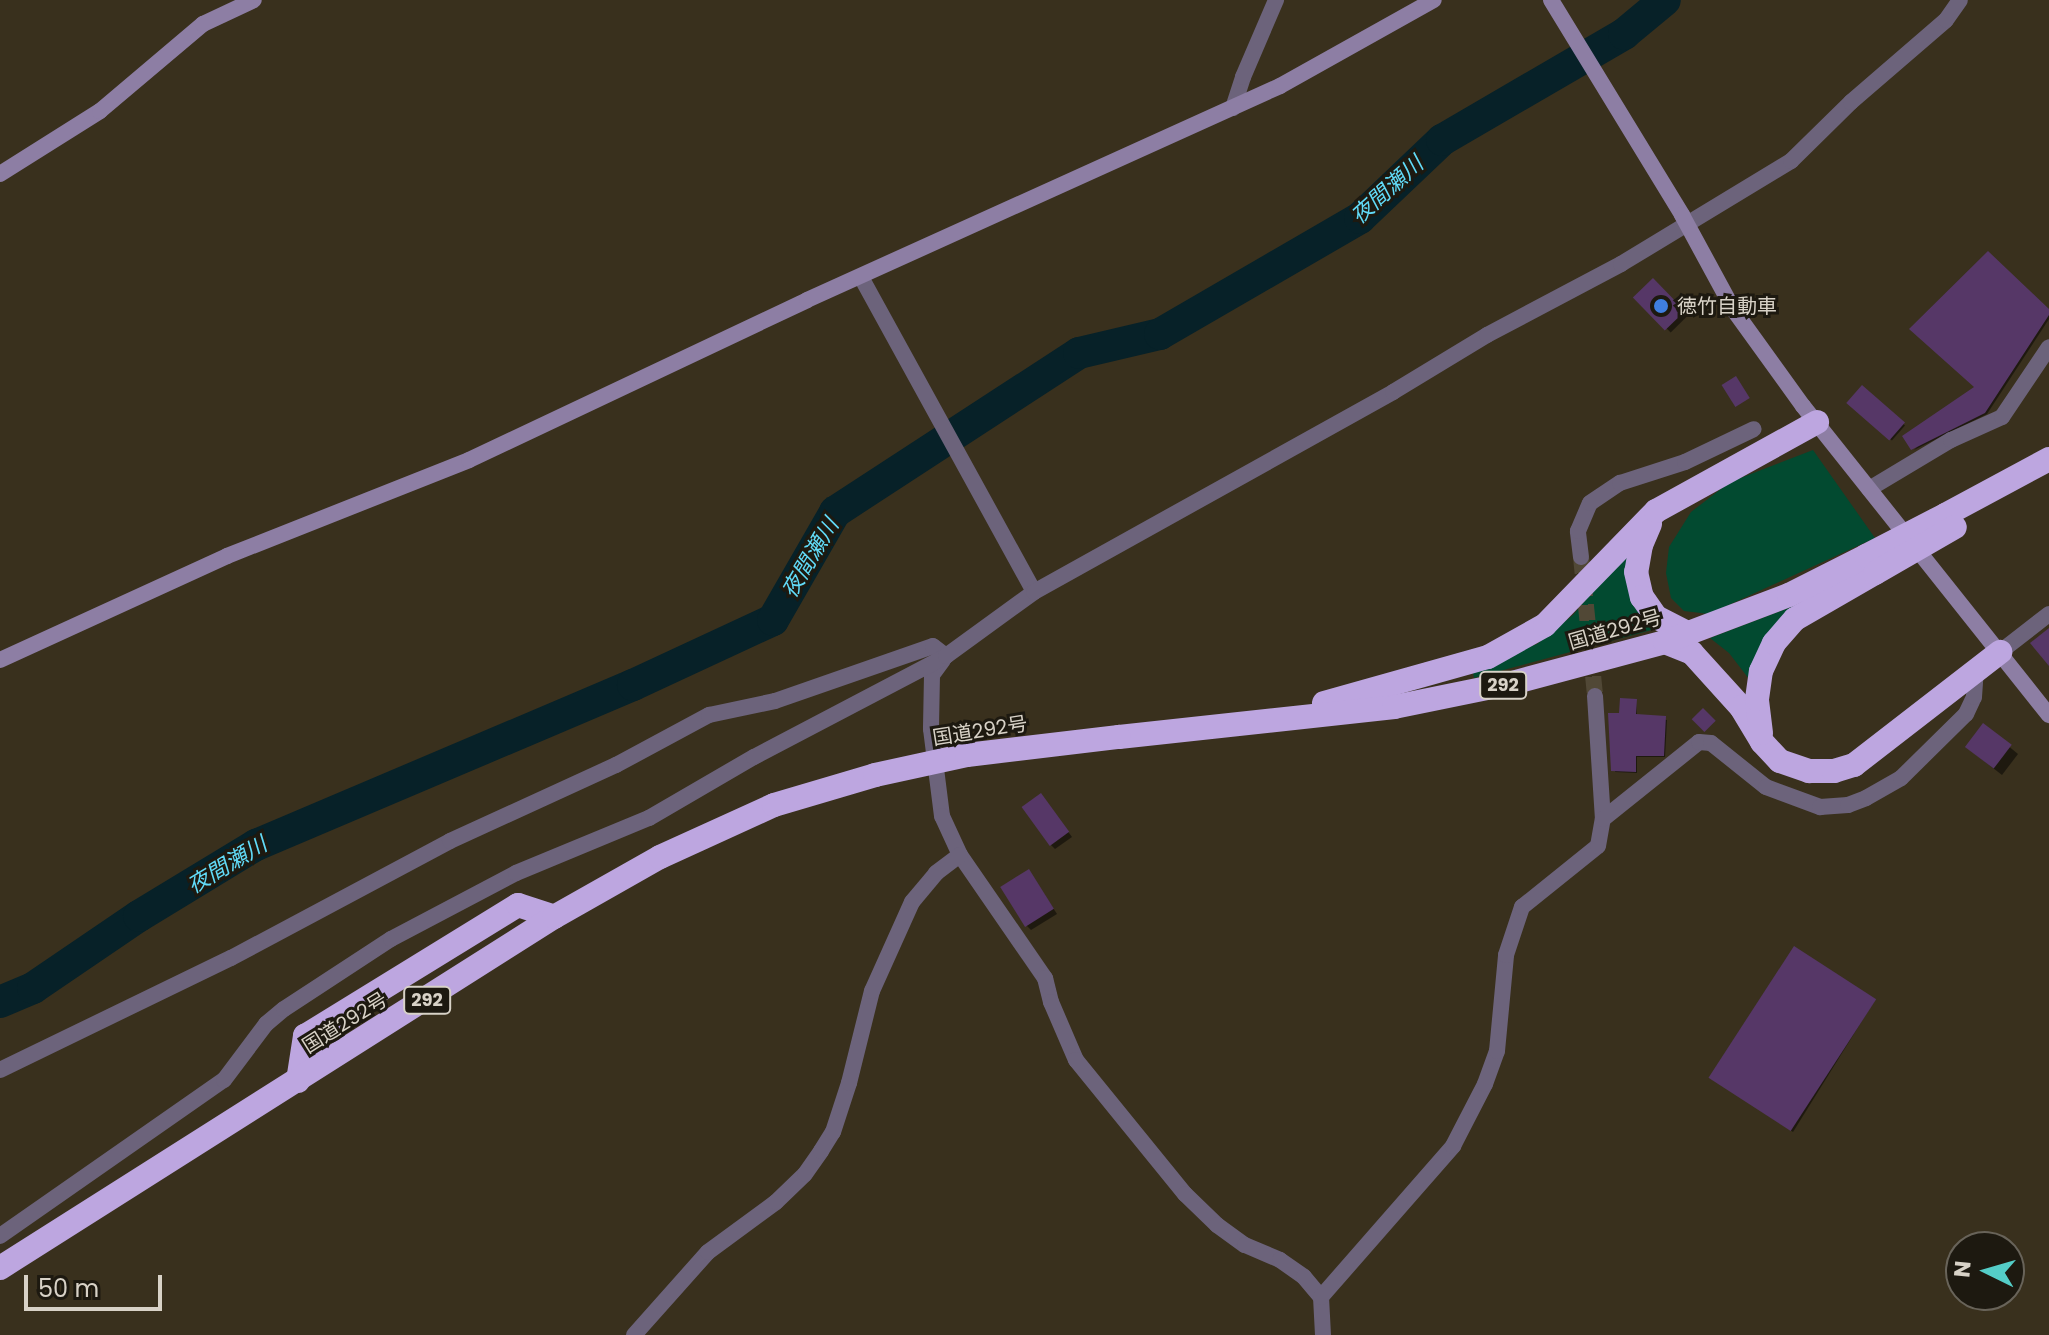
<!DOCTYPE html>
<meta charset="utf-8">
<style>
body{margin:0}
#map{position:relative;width:2049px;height:1335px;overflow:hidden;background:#39301d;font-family:Poppins,"Noto Sans JP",sans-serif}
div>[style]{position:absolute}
.green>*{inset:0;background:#024a30}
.shadow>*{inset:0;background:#0007;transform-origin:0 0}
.river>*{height:32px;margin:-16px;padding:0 16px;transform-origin:16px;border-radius:16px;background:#072128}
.building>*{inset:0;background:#563767;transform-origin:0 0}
.street-tunnel>*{height:16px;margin-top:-8px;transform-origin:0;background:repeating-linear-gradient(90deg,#514836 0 16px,transparent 0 24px)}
.street>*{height:16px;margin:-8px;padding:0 8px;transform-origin:8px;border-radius:8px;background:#6c637b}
.secondary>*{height:16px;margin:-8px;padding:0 8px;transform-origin:8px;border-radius:8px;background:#8d7ea4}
.highway>*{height:24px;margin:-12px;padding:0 12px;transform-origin:12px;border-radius:12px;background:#bda6e0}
.highway-bridge>*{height:24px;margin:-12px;padding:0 12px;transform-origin:12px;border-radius:12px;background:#bda6e0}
.dots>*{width:22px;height:22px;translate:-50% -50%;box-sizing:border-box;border:4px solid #1d1910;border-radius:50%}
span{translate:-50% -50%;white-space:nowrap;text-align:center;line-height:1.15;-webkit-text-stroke:6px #1d1910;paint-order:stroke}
.shield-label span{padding:2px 6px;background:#1d1910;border:2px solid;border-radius:6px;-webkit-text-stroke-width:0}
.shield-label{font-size:18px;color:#d8d2c7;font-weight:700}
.poi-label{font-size:20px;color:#d8d2c7}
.left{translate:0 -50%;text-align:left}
.street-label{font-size:20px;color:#d8d2c7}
.water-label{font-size:22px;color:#61dbf8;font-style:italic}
.north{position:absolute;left:1945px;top:1231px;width:80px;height:80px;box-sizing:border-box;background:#1d1910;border:2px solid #686359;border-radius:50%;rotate:275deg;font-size:22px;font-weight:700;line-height:32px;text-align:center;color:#d8d2c7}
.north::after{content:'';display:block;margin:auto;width:28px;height:36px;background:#54cdc7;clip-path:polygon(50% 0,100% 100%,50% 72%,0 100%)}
.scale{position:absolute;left:24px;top:1275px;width:138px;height:36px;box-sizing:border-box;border:4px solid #d8d2c7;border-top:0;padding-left:10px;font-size:24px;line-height:28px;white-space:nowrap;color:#d8d2c7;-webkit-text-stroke:6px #1d1910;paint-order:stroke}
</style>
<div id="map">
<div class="green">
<i style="clip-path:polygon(1813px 450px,1875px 538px,1709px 614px,1684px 611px,1671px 598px,1666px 573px,1669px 547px,1691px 512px,1730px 482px)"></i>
<i style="clip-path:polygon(1631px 546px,1659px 628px,1474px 678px,1472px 668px,1537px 644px,1573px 615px)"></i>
<i style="clip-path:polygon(1799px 604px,1756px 688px,1729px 653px,1710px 638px)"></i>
</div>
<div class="shadow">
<i style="left:1653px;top:281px;width:49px;height:24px;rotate:45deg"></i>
<i style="clip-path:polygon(2049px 312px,2049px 319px,1987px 414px,1914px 450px)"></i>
<i style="left:1862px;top:388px;width:57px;height:20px;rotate:41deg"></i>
<i style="clip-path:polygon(1636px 701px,1637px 716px,1667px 720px,1665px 757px,1637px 757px,1637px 773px,1615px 772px,1621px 716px)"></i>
<i style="clip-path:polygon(1983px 725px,2018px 754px,2002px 775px,1975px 754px)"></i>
<i style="clip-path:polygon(1045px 800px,1072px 837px,1055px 849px,1050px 844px)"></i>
<i style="clip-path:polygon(1029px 871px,1057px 914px,1031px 930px,1027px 926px)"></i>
<i style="clip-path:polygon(1875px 1000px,1793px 1132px,1713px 1079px)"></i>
</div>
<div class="river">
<i style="left:0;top:1002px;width:36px;rotate:-23deg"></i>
<i style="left:33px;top:988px;width:128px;rotate:-34.2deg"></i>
<i style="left:139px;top:916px;width:137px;rotate:-31.3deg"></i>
<i style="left:256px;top:845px;width:410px;rotate:-23deg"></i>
<i style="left:633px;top:685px;width:154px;rotate:-24.9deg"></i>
<i style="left:773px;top:620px;width:125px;rotate:-60.1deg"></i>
<i style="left:835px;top:512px;width:291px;rotate:-33.1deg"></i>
<i style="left:1079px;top:353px;width:83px;rotate:-13.2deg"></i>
<i style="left:1160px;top:334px;width:231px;rotate:-30.1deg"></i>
<i style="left:1360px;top:218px;width:113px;rotate:-43.6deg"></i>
<i style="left:1442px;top:140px;width:211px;rotate:-30.2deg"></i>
<i style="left:1624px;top:34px;width:53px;rotate:-39.7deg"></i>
</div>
<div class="building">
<i style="clip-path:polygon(1988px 251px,2049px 309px,2049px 315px,1985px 413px,1911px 450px,1902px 436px,1974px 387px,1909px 329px)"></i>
<i style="left:1653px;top:278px;width:46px;height:28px;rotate:46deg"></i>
<i style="left:1736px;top:376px;width:26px;height:17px;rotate:58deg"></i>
<i style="left:1862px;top:385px;width:57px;height:24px;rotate:41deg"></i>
<i style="clip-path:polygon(2049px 628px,2049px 666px,2030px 643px)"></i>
<i style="clip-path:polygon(1620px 698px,1637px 699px,1636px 714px,1666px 716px,1664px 756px,1636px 756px,1636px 772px,1611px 771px,1608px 713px,1619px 713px)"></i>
<i style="left:1703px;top:708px;width:18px;height:16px;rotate:45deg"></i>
<i style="left:1983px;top:723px;width:36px;height:30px;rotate:37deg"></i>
<i style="left:1041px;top:793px;width:48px;height:24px;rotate:54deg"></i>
<i style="left:1029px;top:869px;width:47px;height:34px;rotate:58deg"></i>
<i style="left:1794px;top:946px;width:98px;height:157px;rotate:33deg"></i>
</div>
<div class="street-tunnel">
<i style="left:1581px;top:557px;width:140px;rotate:84.2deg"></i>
</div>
<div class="street">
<i style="left:1233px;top:108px;width:33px;rotate:-72deg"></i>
<i style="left:1243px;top:77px;width:84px;rotate:-66.8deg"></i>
<i style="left:861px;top:277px;width:359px;rotate:61.2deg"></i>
<i style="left:1869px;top:489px;width:96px;rotate:-30.9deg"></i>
<i style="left:1951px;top:440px;width:56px;rotate:-24.3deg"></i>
<i style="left:2002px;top:417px;width:84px;rotate:-56.1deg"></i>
<i style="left:1581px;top:557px;width:26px;rotate:-97deg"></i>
<i style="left:1578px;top:531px;width:30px;rotate:-67deg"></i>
<i style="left:1590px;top:503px;width:36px;rotate:-34deg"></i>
<i style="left:1620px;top:483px;width:68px;rotate:-17.9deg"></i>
<i style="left:1685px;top:462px;width:76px;rotate:-25.6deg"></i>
<i style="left:2000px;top:652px;width:62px;rotate:-37.8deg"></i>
<i style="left:943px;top:660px;width:19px;rotate:126deg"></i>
<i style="left:932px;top:675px;width:54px;rotate:91.1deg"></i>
<i style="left:931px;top:729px;width:88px;rotate:82.8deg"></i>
<i style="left:942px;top:816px;width:43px;rotate:65.2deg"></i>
<i style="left:960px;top:855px;width:150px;rotate:55.4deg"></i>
<i style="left:1045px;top:978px;width:25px;rotate:76deg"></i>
<i style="left:1051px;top:1002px;width:63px;rotate:66.7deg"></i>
<i style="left:1076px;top:1060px;width:173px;rotate:50.9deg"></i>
<i style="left:1185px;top:1194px;width:45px;rotate:44.1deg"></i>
<i style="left:1217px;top:1225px;width:34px;rotate:36deg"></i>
<i style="left:1245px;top:1245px;width:38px;rotate:23deg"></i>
<i style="left:1280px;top:1260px;width:29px;rotate:35deg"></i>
<i style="left:1304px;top:1277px;width:26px;rotate:50deg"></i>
<i style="left:1595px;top:696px;width:123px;rotate:86.3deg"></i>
<i style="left:0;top:1070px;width:257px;rotate:-25.9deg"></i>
<i style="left:231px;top:958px;width:248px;rotate:-28.1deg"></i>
<i style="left:450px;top:841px;width:183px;rotate:-24.6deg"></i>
<i style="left:616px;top:765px;width:106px;rotate:-28.3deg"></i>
<i style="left:709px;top:715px;width:67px;rotate:-12deg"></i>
<i style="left:775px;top:701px;width:167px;rotate:-19.2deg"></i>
<i style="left:933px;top:646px;width:16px;rotate:38deg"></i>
<i style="left:0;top:1236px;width:273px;rotate:-34.9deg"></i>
<i style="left:224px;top:1080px;width:70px;rotate:-53.1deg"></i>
<i style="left:266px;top:1024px;width:23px;rotate:-40deg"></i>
<i style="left:284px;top:1009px;width:128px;rotate:-33.2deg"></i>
<i style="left:391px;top:939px;width:141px;rotate:-27.8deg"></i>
<i style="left:516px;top:873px;width:144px;rotate:-22.5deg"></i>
<i style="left:649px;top:818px;width:121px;rotate:-30.2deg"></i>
<i style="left:754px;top:757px;width:217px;rotate:-27.7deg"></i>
<i style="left:946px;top:656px;width:109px;rotate:-36deg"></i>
<i style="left:1034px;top:592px;width:411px;rotate:-29.1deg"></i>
<i style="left:1393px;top:392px;width:110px;rotate:-31.2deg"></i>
<i style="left:1487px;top:335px;width:152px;rotate:-27.9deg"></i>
<i style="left:1621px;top:264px;width:199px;rotate:-31.2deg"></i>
<i style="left:1791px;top:161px;width:84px;rotate:-44.5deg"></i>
<i style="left:1851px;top:102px;width:125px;rotate:-40.8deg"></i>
<i style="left:1946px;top:20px;width:24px;rotate:-55deg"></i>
<i style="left:634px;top:1335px;width:111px;rotate:-48.3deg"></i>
<i style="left:708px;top:1252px;width:84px;rotate:-36.3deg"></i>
<i style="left:776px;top:1202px;width:40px;rotate:-44deg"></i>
<i style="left:805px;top:1174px;width:28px;rotate:-55deg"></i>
<i style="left:821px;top:1151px;width:22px;rotate:-58deg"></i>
<i style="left:833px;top:1132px;width:52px;rotate:-71.9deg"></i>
<i style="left:849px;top:1083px;width:95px;rotate:-76deg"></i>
<i style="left:872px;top:991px;width:98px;rotate:-65.8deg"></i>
<i style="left:912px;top:902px;width:38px;rotate:-50deg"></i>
<i style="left:936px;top:873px;width:30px;rotate:-37deg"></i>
<i style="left:1323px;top:1335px;width:38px;rotate:-93deg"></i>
<i style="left:1321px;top:1297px;width:201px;rotate:-48.8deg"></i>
<i style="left:1453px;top:1146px;width:70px;rotate:-62.7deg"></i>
<i style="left:1485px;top:1084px;width:35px;rotate:-70deg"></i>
<i style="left:1497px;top:1051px;width:96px;rotate:-84.6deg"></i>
<i style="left:1506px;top:955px;width:51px;rotate:-71.6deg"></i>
<i style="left:1522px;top:907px;width:97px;rotate:-38.8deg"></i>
<i style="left:1598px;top:846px;width:27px;rotate:-80deg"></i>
<i style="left:1603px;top:819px;width:123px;rotate:-38.7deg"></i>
<i style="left:1699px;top:742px;width:12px;rotate:5deg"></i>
<i style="left:1711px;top:743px;width:70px;rotate:38.7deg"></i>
<i style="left:1766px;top:787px;width:58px;rotate:20.3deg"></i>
<i style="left:1820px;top:807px;width:28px;rotate:-4deg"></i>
<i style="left:1848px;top:805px;width:19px;rotate:-21deg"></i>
<i style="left:1866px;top:798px;width:40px;rotate:-29.7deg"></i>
<i style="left:1901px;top:778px;width:91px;rotate:-44.6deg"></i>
<i style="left:1966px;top:714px;width:19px;rotate:-65deg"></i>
<i style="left:1974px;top:697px;width:27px;rotate:-86deg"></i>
</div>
<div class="secondary">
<i style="left:1551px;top:0;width:252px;rotate:58.6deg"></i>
<i style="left:1682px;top:215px;width:107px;rotate:61.5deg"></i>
<i style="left:1733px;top:309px;width:120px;rotate:54.2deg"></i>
<i style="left:1803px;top:406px;width:395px;rotate:51.5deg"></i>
<i style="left:0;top:174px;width:118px;rotate:-32.2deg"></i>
<i style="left:100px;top:111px;width:135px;rotate:-40.2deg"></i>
<i style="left:203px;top:24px;width:56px;rotate:-25.2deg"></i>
<i style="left:0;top:660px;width:250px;rotate:-24.6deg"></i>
<i style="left:227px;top:556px;width:260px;rotate:-21.6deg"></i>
<i style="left:469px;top:460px;width:374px;rotate:-25.3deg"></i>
<i style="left:807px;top:300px;width:519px;rotate:-24.34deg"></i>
<i style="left:1280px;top:86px;width:176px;rotate:-29.2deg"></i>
</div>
<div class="highway">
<i style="left:1945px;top:515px;width:118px;rotate:-28.3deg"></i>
<i style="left:1650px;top:524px;width:23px;rotate:113deg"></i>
<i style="left:1641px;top:545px;width:27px;rotate:100deg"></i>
<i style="left:1636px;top:572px;width:26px;rotate:77deg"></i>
<i style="left:1642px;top:597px;width:24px;rotate:55deg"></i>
<i style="left:1656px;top:617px;width:35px;rotate:27deg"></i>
<i style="left:1665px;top:642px;width:29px;rotate:22deg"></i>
<i style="left:1692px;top:653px;width:73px;rotate:47.8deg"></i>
<i style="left:1741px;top:707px;width:41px;rotate:59deg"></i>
<i style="left:1762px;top:742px;width:26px;rotate:47deg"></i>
<i style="left:1780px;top:761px;width:31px;rotate:19deg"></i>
<i style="left:1809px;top:771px;width:25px"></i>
<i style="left:1834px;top:771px;width:21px;rotate:-17deg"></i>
<i style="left:1854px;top:765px;width:185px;rotate:-37.7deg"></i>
<i style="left:1324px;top:703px;width:170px;rotate:-15.7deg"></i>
<i style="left:1488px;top:657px;width:65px;rotate:-29.3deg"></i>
<i style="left:1545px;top:625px;width:159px;rotate:-45.8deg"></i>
<i style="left:1656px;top:511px;width:184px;rotate:-28.9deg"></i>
<i style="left:1761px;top:733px;width:34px;rotate:-97deg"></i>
<i style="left:1757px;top:699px;width:28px;rotate:-82deg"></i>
<i style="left:1761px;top:671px;width:31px;rotate:-65deg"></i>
<i style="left:1774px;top:643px;width:32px;rotate:-49deg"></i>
<i style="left:1795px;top:619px;width:92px;rotate:-29.9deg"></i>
<i style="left:1119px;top:737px;width:277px;rotate:-6.2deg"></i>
<i style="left:1394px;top:707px;width:120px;rotate:-11.5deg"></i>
<i style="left:1512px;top:683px;width:158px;rotate:-15deg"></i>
<i style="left:1665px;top:642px;width:133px;rotate:-20.8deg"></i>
<i style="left:1789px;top:595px;width:86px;rotate:-26.9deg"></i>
<i style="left:298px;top:1081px;width:46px;rotate:-81.2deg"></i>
<i style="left:305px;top:1036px;width:250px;rotate:-31.6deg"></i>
<i style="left:518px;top:905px;width:38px;rotate:18deg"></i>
<i style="left:0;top:1268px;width:656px;rotate:-32.36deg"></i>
<i style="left:554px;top:917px;width:122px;rotate:-29.5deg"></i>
<i style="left:660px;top:857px;width:125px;rotate:-24.5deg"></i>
<i style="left:774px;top:805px;width:105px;rotate:-16.5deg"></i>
</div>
<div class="highway-bridge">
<i style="left:1866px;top:556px;width:89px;rotate:-27.4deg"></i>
<i style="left:1875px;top:573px;width:92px;rotate:-29.9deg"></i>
<i style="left:875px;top:775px;width:94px;rotate:-12.3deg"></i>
<i style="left:967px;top:755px;width:153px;rotate:-6.8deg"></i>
</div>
<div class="dots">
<i style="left:1661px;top:306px;background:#3f7fe0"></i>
</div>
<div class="shield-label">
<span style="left:1503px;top:685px">292</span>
<span style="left:427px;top:1000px">292</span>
</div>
<div class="poi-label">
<span class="left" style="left:1677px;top:306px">徳竹自動車</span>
</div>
<div class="street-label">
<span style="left:1615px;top:630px;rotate:-16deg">国道292号</span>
<span style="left:980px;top:731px;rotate:-9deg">国道292号</span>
<span style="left:345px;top:1023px;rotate:-32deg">国道292号</span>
</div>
<div class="water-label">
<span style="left:1387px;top:190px;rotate:-42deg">夜間瀬川</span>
<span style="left:810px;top:558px;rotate:-59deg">夜間瀬川</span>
<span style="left:227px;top:865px;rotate:-31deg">夜間瀬川</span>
</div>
<div class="north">N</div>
<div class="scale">50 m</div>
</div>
